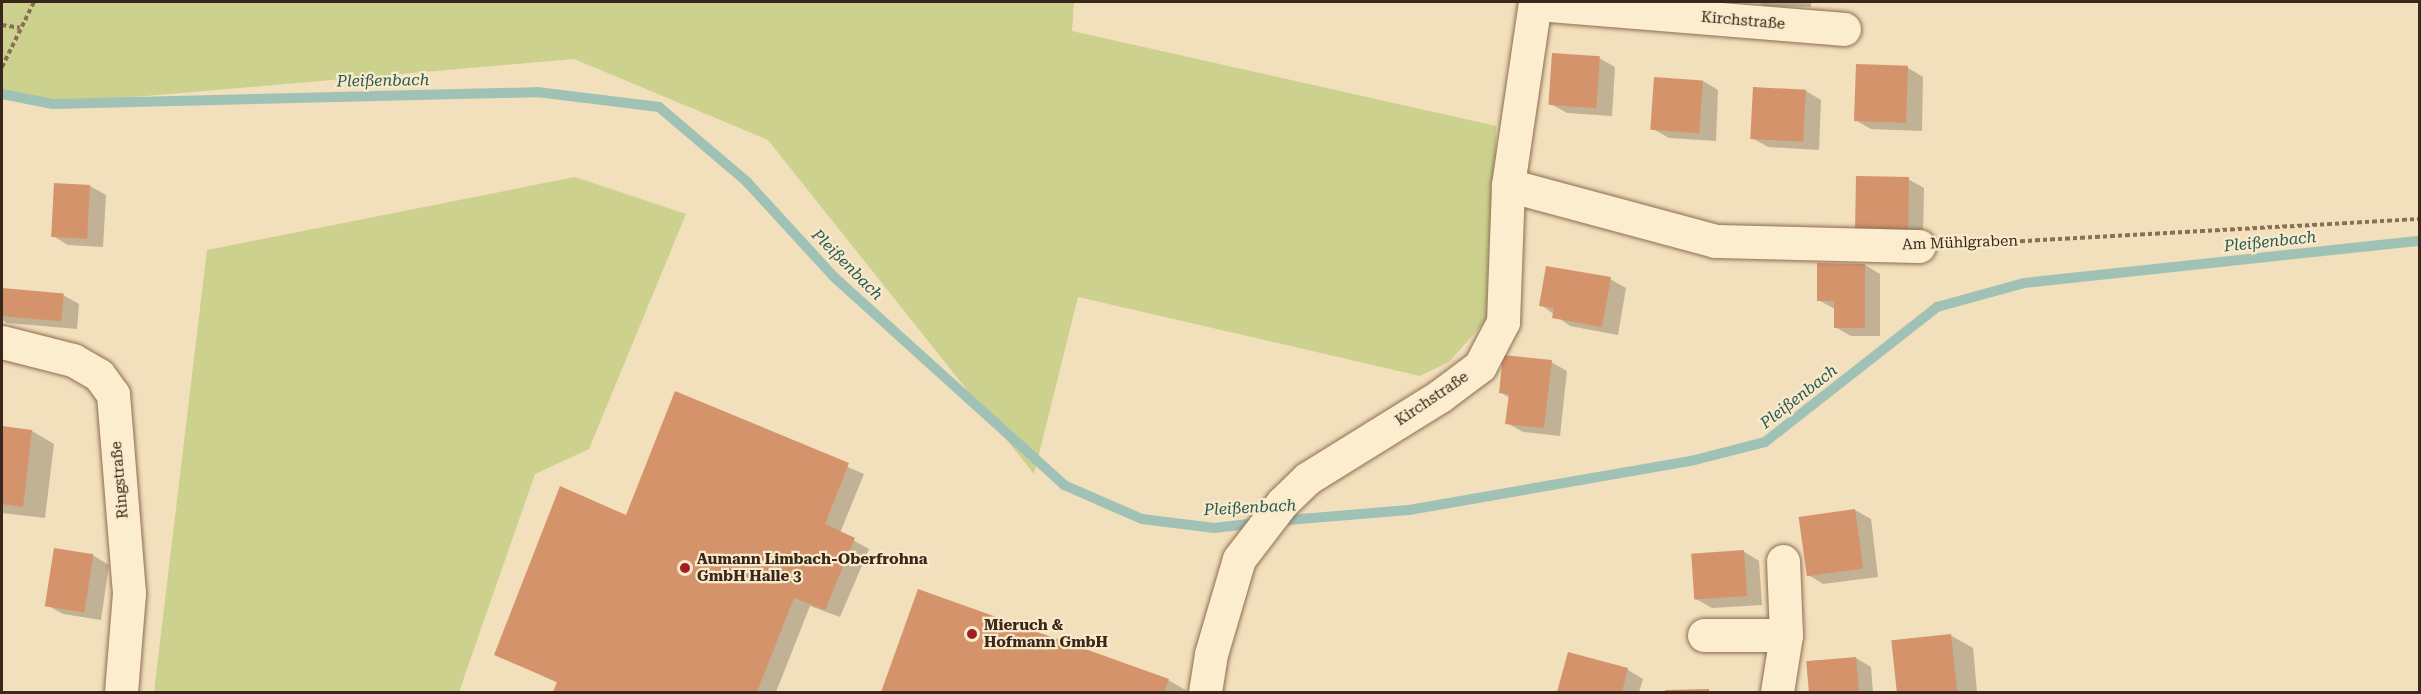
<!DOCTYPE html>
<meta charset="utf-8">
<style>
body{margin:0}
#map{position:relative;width:2421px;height:694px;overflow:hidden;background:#f2dfbb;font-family:"Roboto Serif",serif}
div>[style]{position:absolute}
.green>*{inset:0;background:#ccd18e}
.shadow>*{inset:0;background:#0003;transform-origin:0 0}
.stream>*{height:10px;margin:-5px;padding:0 5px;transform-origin:5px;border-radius:5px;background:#a0c2b6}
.building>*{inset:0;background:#d5936c;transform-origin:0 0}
.path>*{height:4px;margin-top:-2px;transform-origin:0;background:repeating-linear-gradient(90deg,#8b6e53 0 4.5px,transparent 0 7.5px)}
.roads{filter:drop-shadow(0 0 2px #8b6e53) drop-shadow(0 0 2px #8b6e53)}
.minor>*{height:33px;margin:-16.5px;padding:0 16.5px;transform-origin:16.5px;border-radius:16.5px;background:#fcedce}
.dots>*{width:16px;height:16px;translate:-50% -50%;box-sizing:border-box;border:3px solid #f9eacb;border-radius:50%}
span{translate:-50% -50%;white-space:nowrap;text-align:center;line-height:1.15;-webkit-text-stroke:4.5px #f9eacb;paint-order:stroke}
.street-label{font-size:15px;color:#38271a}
.poi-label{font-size:15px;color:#38271a;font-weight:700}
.left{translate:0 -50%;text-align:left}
.water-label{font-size:16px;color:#275a54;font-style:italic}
.frame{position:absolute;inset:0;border:3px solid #38271a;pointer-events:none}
</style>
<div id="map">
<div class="green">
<i style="clip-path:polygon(2px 2px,1074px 2px,1072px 31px,1496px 126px,1495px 310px,1449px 362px,1420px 376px,1078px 297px,1034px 474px,768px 140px,574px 59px,53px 104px,2px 94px)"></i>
<i style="clip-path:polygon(575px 177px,686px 214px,589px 449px,535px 474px,459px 692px,154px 692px,207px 250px)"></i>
</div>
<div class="shadow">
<i style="clip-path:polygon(1757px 2px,1811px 2px,1811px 7px,1765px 6px)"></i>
<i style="clip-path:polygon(1599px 58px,1615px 67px,1612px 116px,1567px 113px,1551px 104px)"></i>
<i style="clip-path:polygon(1908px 68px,1923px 77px,1922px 131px,1871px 129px,1855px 120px)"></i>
<i style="clip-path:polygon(1703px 81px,1718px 90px,1716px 141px,1669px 138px,1653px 129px)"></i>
<i style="clip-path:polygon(1806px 91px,1821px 100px,1819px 150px,1768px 147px,1752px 138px)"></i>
<i style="clip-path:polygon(1908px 179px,1924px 188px,1923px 238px,1872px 237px)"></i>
<i style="clip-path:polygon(55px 185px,90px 186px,106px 195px,103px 247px,68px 245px,53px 236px)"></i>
<i style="clip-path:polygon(1865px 265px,1880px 274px,1880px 336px,1851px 336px,1835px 327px,1835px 309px,1818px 300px)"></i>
<i style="clip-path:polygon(1610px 279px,1626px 288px,1618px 335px,1570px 326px,1541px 305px)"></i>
<i style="clip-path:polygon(2px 289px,63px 295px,79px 304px,77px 329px,7px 323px,2px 320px)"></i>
<i style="clip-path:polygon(1551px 362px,1567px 371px,1560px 436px,1523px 432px,1507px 423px,1510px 398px,1500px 392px)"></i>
<i style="clip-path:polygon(675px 393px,864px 474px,840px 533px,869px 549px,840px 617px,810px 606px,776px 692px,554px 692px,558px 683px,496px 654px,627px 517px)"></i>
<i style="clip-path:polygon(2px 428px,32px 431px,54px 444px,45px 518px,2px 513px)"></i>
<i style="clip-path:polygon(1855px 510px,1871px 519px,1878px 577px,1823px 584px,1807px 574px)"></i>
<i style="clip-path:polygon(56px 550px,94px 556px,109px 565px,101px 620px,63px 614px,47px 605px)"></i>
<i style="clip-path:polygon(1743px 551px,1759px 561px,1762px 605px,1712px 608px,1696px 599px)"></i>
<i style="clip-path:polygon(919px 591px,1168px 680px,1189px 692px,882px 692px)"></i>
<i style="clip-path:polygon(1950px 635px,1973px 648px,1977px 692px,1898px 692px,1892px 641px)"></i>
<i style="clip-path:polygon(1569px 653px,1628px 670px,1643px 679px,1639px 692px,1558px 692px)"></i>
<i style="clip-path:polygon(1856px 658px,1871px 667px,1873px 692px,1810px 692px,1808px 661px)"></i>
<i style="left:1666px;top:691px;width:43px;height:1px"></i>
</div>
<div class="stream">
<i style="left:2px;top:94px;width:52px;rotate:11.1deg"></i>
<i style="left:53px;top:104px;width:484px;rotate:-1.4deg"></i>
<i style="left:537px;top:92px;width:123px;rotate:7deg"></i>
<i style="left:659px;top:107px;width:116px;rotate:40.4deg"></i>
<i style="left:747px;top:182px;width:127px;rotate:47.5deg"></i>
<i style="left:833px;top:276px;width:312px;rotate:42.1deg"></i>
<i style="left:1064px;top:485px;width:85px;rotate:23.6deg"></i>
<i style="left:1142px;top:519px;width:73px;rotate:7.1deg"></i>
<i style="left:1214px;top:528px;width:44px;rotate:-6.5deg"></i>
<i style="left:1276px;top:521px;width:133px;rotate:-4.7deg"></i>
<i style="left:1409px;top:510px;width:286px;rotate:-9.9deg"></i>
<i style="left:1691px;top:461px;width:76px;rotate:-14.4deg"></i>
<i style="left:1765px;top:442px;width:219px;rotate:-38.1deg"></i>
<i style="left:1937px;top:307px;width:90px;rotate:-15.4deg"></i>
<i style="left:2024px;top:283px;width:398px;rotate:-6.1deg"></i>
</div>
<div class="building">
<i style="left:1552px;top:53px;width:48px;height:52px;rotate:4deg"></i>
<i style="left:1856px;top:64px;width:52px;height:57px;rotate:2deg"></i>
<i style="left:1654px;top:77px;width:49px;height:53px;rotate:4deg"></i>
<i style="left:1753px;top:87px;width:53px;height:52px;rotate:3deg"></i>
<i style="left:1856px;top:176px;width:53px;height:53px;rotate:1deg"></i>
<i style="left:54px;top:183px;width:36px;height:54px;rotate:3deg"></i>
<i style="clip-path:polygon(1817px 263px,1865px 264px,1865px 328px,1834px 328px,1834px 301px,1817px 301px)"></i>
<i style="clip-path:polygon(1546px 266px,1611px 277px,1602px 327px,1552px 318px,1554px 308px,1539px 306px)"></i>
<i style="left:2px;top:288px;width:62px;height:28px;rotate:5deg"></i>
<i style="clip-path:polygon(1503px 355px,1552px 360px,1544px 428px,1505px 424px,1509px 394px,1499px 393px)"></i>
<i style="clip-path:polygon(675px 391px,849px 463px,825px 524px,855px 538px,825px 610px,794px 598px,757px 692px,553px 692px,557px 682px,494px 655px,560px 486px,626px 515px)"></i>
<i style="clip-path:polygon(2px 426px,32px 430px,23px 507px,2px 504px)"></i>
<i style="left:1855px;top:509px;width:60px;height:57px;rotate:82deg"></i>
<i style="left:54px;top:548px;width:40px;height:59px;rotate:9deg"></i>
<i style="left:1744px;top:550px;width:46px;height:53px;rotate:86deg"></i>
<i style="clip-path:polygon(918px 589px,1169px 679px,1164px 692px,881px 692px)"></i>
<i style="left:1951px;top:634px;width:58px;height:60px;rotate:84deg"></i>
<i style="clip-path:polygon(1568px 652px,1628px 668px,1622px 692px,1557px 692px)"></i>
<i style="left:1856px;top:657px;width:35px;height:50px;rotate:85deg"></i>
<i style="clip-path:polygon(1709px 689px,1709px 692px,1665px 692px,1665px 690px)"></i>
</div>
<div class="path">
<i style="left:2px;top:25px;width:18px;rotate:9deg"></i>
<i style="left:2px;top:67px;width:72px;rotate:-63.8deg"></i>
<i style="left:1953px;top:245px;width:468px;rotate:-3.2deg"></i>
</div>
<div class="roads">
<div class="minor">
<i style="left:1535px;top:4px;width:310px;rotate:4.6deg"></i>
<i style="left:1508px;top:185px;width:214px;rotate:15.1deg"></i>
<i style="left:1715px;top:241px;width:204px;rotate:1.4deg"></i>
<i style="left:2px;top:342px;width:73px;rotate:14.2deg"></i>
<i style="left:73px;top:360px;width:30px;rotate:30deg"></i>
<i style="left:99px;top:375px;width:24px;rotate:54deg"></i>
<i style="left:113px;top:394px;width:200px;rotate:85.4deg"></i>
<i style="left:129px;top:593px;width:99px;rotate:94.6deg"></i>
<i style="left:1704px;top:635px;width:82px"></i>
<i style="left:1205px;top:692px;width:38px;rotate:-81deg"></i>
<i style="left:1211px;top:654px;width:99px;rotate:-73.6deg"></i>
<i style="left:1239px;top:559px;width:71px;rotate:-52.5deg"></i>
<i style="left:1282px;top:503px;width:36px;rotate:-44deg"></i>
<i style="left:1308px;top:478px;width:155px;rotate:-31.8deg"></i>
<i style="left:1440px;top:396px;width:50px;rotate:-36.9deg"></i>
<i style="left:1480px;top:366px;width:50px;rotate:-62.4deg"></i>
<i style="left:1503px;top:322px;width:137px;rotate:-87.9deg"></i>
<i style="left:1508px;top:185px;width:185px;rotate:-81.6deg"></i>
<i style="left:1777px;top:692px;width:58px;rotate:-81deg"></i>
<i style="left:1786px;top:635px;width:74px;rotate:-92.3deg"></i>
</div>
</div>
<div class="dots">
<i style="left:685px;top:568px;background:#a01d24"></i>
<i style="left:972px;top:634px;background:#a01d24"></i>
</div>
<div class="street-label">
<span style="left:1743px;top:21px;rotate:5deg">Kirchstraße</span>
<span style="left:1960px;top:243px;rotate:-2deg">Am Mühlgraben</span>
<span style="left:1432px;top:399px;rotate:-34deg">Kirchstraße</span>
<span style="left:120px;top:480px;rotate:-95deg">Ringstraße</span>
</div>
<div class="poi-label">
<span class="left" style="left:697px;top:568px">Aumann Limbach-Oberfrohna<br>GmbH Halle 3</span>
<span class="left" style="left:984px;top:634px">Mieruch &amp;<br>Hofmann GmbH</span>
</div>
<div class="water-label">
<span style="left:383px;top:81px;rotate:-1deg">Pleißenbach</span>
<span style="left:2270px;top:242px;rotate:-6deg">Pleißenbach</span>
<span style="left:847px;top:265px;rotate:45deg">Pleißenbach</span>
<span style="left:1799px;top:397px;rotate:-38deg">Pleißenbach</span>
<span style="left:1250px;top:508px;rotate:-3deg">Pleißenbach</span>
</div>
<div class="frame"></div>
</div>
